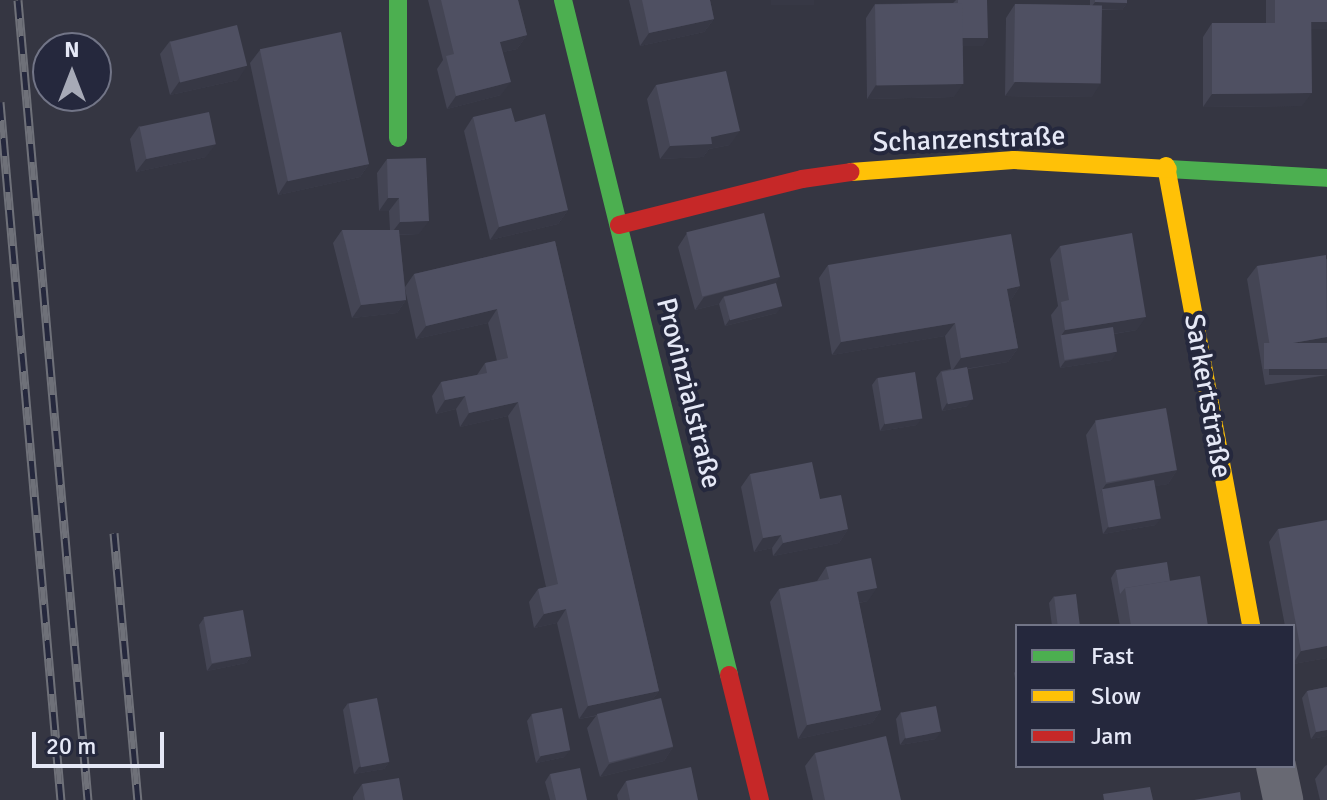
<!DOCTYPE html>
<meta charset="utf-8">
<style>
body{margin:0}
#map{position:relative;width:1327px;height:800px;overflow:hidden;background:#353642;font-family:Signika,sans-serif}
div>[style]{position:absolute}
.street>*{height:40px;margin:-20px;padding:0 20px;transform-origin:20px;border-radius:20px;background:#686973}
.fast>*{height:18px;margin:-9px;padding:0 9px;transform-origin:9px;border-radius:9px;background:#4caf50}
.slow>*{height:18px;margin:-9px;padding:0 9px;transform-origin:9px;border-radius:9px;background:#ffc107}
.jam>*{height:18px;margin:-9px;padding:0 9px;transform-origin:9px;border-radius:9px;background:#c62828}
.rail>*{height:9px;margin-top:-4.5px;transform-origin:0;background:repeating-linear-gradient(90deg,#25283d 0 18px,#6f7179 0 36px);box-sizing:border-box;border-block:2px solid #6f7179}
.wall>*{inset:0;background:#444554}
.shaded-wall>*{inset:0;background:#373845;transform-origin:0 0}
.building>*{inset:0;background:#4f5062;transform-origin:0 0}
span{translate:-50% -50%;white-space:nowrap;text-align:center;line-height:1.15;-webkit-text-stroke:8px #25283d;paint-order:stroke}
.street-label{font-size:28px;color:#e5e8f6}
.legend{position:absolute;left:1015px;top:624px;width:280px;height:144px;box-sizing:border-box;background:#25283d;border:2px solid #727587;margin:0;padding:10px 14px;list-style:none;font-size:24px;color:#e5e8f6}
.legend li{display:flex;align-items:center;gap:16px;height:40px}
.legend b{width:40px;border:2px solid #727587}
.north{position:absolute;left:32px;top:32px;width:80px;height:80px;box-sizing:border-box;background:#25283d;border:2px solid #727587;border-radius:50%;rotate:0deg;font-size:22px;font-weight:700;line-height:32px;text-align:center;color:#e5e8f6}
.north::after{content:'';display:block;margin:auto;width:28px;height:36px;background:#a7aab7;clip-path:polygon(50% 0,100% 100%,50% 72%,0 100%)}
.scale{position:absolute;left:32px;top:732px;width:132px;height:36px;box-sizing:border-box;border:4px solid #e5e8f6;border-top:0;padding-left:10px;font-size:24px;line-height:28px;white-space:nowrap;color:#e5e8f6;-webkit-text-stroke:6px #25283d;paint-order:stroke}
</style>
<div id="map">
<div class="street">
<i style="left:1276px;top:766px;width:35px;rotate:78deg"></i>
</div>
<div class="fast">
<i style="left:398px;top:0;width:138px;rotate:90deg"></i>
<i style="left:563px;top:0;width:695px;rotate:76.18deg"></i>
<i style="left:1168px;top:169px;width:159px;rotate:3.2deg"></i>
</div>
<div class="slow">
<i style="left:1166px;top:166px;width:468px;rotate:79.5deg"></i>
<i style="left:851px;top:172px;width:163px;rotate:-4.2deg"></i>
<i style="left:1014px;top:160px;width:154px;rotate:3.3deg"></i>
</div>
<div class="jam">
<i style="left:619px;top:225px;width:189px;rotate:-14.1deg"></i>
<i style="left:802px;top:179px;width:49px;rotate:-8.1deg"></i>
<i style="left:729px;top:675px;width:129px;rotate:76.1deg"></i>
</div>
<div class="rail">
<i style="left:18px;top:0;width:803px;rotate:85deg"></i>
<i style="left:0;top:102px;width:701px;rotate:85.01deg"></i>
<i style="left:114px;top:533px;width:268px;rotate:84.9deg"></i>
</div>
<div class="wall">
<i style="clip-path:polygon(428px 0,518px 0,527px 35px,517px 49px,503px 52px,501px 95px,447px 109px,437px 69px,443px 60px)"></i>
<i style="clip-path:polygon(629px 0,710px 0,714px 19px,704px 32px,640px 46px)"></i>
<i style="clip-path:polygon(956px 0,987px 0,983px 46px,963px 46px,954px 97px,867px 99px,866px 18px,875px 4px,953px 3px)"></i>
<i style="clip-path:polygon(1090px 0,1127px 0,1127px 3px,1122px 10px,1102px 10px,1092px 97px,1005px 96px,1006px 18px,1015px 4px,1090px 5px)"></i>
<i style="clip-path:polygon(1266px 0,1327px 0,1311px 29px,1302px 106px,1203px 107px,1203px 37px,1212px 23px,1266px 23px)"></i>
<i style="clip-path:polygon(170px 41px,238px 80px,170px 95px,160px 54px)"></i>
<i style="clip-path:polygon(260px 50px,369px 164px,360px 177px,278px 195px,250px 63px)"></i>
<i style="clip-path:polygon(656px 85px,730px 145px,709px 149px,703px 157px,660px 159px,647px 99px)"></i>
<i style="clip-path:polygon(473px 117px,515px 122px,568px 210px,558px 224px,490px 240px,464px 131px)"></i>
<i style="clip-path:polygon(139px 126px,206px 157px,136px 172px,130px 139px)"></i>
<i style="clip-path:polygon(387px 159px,419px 234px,399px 235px,405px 287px,414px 274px,555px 241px,659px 691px,652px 700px,673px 747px,664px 761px,600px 777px,587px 728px,596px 716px,579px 719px,557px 623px,534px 628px,529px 602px,538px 589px,546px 587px,508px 416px,460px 427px,456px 409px,436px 414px,432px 396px,441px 382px,477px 375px,485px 363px,497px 361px,488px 323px,416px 339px,405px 289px,406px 300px,397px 313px,352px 318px,333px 243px,342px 230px,390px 230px,389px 211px,379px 211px,377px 173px)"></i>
<i style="clip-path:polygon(687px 233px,776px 283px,777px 313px,725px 326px,719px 304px,695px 310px,678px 247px)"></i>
<i style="clip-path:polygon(1060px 246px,1137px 330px,1114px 334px,1112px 360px,1060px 368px,1051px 315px,1058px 306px,1050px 259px)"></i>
<i style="clip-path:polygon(1327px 259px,1327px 375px,1265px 385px,1247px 279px,1257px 266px)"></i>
<i style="clip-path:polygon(828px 265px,1020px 286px,1011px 300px,1009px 300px,1018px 348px,1008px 362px,968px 369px,968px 406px,942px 411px,936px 378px,941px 371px,951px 369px,945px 336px,832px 355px,819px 278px)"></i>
<i style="clip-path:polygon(877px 378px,917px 425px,880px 431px,872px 385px)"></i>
<i style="clip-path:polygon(1095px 422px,1177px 470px,1168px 484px,1155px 486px,1156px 525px,1103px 534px,1086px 435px)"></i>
<i style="clip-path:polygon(750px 474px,820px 499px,848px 529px,839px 543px,773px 556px,772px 548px,754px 552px,741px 487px)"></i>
<i style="clip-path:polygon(1278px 529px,1327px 658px,1293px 664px,1293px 626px,1285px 626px,1269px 542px)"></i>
<i style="clip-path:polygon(826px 567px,868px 601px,859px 603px,881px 710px,872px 723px,798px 739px,770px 602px,779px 589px,817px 581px)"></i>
<i style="clip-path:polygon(1116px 570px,1170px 581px,1208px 626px,1120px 626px,1111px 578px)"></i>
<i style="clip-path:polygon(1054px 596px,1080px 626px,1052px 626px,1049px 603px)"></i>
<i style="clip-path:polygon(204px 618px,251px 656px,246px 663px,207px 671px,199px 625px)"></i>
<i style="clip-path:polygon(1017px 669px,1017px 689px,1014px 673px)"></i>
<i style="clip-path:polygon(1327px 687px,1327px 736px,1311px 739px,1302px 698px,1307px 691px)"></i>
<i style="clip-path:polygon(348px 703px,389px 762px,384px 769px,354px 774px,343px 710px)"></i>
<i style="clip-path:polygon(901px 712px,936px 739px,900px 745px,896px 719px)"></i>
<i style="clip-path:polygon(532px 714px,565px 757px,536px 763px,527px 721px)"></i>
<i style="clip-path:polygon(815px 753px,901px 800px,813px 800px,805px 766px)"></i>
<i style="clip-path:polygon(1327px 765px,1327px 800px,1320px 800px,1315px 779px,1325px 766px)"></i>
<i style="clip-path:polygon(550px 774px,587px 800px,550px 800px,545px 782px)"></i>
<i style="clip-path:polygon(626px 781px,698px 800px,618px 800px,617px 795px)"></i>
<i style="clip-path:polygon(362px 784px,403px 800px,353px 800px,353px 797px)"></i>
</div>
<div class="shaded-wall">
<i style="left:771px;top:0;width:43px;height:5px"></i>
<i style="clip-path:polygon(1095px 2px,1127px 3px,1122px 10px,1090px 9px)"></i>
<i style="clip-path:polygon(714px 19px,704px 32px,640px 46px,649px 33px)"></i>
<i style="clip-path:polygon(1307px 22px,1327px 22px,1327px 29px,1302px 29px)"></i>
<i style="clip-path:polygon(527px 35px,517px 49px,491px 55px,500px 42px)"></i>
<i style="clip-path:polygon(958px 38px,988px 38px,983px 46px,953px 46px)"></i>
<i style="clip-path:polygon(247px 66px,238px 80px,170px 95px,179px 82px)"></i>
<i style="clip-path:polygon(511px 82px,501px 95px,447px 109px,456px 96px)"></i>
<i style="clip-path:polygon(1015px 82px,1101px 83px,1092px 97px,1005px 96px)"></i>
<i style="clip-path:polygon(963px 84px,954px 97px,867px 99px,876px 85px)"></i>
<i style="clip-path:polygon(1312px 93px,1302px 106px,1203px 107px,1212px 94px)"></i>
<i style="clip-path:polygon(740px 131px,730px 145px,709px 149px,703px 157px,660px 159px,670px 146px)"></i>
<i style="clip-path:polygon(216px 144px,206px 157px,136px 172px,146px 159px)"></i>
<i style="clip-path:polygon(369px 164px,360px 177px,278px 195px,287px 181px)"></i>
<i style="clip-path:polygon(388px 198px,399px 198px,389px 211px,379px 211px)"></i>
<i style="clip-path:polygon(568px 210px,558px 224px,490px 240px,499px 227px)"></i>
<i style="clip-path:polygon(429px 221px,419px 234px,390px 235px,400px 222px)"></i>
<i style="clip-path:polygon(780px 277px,771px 290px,724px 296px,719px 304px,695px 310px,704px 297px)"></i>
<i style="clip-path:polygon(1020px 286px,1011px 300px,998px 303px,1007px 289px)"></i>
<i style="clip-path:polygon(406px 300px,397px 313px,352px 318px,361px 305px)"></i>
<i style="clip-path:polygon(782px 306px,777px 313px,725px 326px,730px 319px)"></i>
<i style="clip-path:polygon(497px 309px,488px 323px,416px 339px,426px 326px)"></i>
<i style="clip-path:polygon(1146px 317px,1137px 330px,1062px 342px,1061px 336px,1065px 330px)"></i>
<i style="clip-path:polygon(955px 323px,945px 336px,832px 355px,841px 342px)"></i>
<i style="clip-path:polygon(1327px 337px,1327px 349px,1265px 353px,1270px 347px)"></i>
<i style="clip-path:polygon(1018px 348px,1008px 362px,952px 371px,961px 358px)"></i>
<i style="clip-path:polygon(1117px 352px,1112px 360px,1060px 368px,1065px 361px)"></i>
<i style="left:1327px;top:369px;width:6px;height:58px;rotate:90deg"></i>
<i style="clip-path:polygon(465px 396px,456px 409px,436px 414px,445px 400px)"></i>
<i style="clip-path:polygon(973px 399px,968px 406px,942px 411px,947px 403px)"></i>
<i style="clip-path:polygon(518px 402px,508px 416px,460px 427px,469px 413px)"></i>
<i style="clip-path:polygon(922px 418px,917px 425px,880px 431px,885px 423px)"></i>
<i style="clip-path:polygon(1177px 470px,1168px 484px,1103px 496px,1102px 490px,1097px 497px,1106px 484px)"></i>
<i style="clip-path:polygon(1161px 518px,1156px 525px,1103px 534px,1108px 527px)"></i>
<i style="clip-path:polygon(848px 529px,839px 543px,773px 556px,783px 543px)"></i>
<i style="clip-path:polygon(781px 535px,772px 548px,754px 552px,763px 538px)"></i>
<i style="clip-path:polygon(877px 588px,868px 601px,847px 605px,857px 592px)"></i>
<i style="clip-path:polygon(566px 609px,557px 623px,534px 628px,544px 614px)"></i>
<i style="clip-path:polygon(1327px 646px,1327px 658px,1293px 664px,1301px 651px)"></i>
<i style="clip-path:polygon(251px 656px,246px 663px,207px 671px,212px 664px)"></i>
<i style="clip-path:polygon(659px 691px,649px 704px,579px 719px,588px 706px)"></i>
<i style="clip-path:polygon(881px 710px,872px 723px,798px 739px,807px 725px)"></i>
<i style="clip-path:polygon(1327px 730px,1327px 736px,1311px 739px,1316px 732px)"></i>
<i style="clip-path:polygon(941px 732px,936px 739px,900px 745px,905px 738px)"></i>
<i style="clip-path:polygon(673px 747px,664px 761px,600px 777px,609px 764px)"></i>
<i style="clip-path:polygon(570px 750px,565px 757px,536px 763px,541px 756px)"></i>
<i style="clip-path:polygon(389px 762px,384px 769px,354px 774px,359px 767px)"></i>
</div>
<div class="building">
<i style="clip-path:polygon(441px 0,518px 0,527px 35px,500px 42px,511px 82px,456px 96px,446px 56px,454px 54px)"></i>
<i style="clip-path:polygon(642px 0,710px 0,714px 19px,649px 33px)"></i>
<i style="clip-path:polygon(958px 0,987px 0,988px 38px,962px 38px,962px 3px,958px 3px)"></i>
<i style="clip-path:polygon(1095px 0,1127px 0,1127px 3px,1095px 2px)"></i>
<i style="clip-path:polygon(1275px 0,1311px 0,1312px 93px,1212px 94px,1212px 23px,1275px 23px)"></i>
<i style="left:1311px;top:0;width:16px;height:22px"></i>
<i style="left:962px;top:3px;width:81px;height:87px;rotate:89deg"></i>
<i style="left:1015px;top:4px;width:87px;height:78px;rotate:1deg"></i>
<i style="left:237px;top:25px;width:42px;height:69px;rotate:76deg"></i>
<i style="left:341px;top:32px;width:135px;height:83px;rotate:78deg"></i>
<i style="clip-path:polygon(726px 71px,740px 131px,711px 137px,712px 144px,670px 146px,656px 85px)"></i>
<i style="clip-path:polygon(511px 108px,515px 122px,545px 114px,568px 210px,499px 227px,473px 117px)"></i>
<i style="left:209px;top:112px;width:33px;height:71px;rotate:78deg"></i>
<i style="clip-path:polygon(426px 158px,429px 221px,400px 222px,399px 198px,388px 198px,387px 159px)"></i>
<i style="left:764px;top:213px;width:66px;height:80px;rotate:76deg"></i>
<i style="clip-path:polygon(342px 230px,399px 230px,406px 300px,361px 305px)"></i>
<i style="clip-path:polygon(1132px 233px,1146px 317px,1065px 330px,1061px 302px,1069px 300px,1060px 246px)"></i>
<i style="clip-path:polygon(1011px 234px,1020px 286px,1007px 289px,1018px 348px,961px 358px,955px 323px,841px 342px,828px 265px)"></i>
<i style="clip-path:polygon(555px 241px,659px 691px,588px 706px,566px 609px,544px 614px,538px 589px,558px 584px,518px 402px,469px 413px,465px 396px,445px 400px,441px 382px,487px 373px,485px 363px,508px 358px,497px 309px,426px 326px,414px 274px)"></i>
<i style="clip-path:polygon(1326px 255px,1327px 337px,1270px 347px,1257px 266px)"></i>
<i style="left:776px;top:283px;width:24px;height:54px;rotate:75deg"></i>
<i style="left:1113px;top:327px;width:25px;height:53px;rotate:81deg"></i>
<i style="left:1327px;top:343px;width:26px;height:63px;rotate:90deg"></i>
<i style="left:967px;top:367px;width:33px;height:26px;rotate:79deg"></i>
<i style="left:915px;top:372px;width:47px;height:38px;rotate:81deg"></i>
<i style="left:1166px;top:408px;width:63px;height:72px;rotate:80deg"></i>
<i style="clip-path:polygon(812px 462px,820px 499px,841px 495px,848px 529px,783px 543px,781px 535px,763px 538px,750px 474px)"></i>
<i style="left:1154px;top:480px;width:39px;height:53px;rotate:80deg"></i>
<i style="clip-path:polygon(1327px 520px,1327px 646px,1301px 651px,1278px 529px)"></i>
<i style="clip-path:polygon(871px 558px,877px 588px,857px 592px,881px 710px,807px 725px,779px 589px,829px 579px,826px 567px)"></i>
<i style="clip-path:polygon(1167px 562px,1170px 581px,1125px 588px,1120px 594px,1116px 570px)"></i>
<i style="clip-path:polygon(1200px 576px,1208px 626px,1131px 626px,1125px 588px)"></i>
<i style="left:1076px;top:594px;width:32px;height:22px;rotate:83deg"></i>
<i style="left:243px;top:610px;width:47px;height:40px;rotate:80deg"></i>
<i style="clip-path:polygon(1327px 687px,1327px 730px,1316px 732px,1307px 691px)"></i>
<i style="left:377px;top:698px;width:65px;height:29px;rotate:79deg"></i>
<i style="left:661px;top:698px;width:50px;height:66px;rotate:76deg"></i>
<i style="left:936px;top:706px;width:26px;height:36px;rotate:79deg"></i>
<i style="left:562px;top:708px;width:43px;height:31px;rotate:79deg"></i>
<i style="clip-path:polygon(886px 736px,901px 800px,825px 800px,815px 753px)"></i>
<i style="clip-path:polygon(691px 767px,698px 800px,630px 800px,626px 781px)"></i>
<i style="clip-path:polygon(580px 768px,587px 800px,556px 800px,550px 774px)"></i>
<i style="clip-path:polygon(399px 778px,403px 800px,365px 800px,362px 784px)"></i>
<i style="clip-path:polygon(1150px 787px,1153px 800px,1104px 800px,1103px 794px)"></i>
<i style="clip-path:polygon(1240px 792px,1241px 800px,1194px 800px)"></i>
</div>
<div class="street-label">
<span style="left:969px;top:139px;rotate:-2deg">Schanzenstraße</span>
<span style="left:689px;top:393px;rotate:76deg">Provinzialstraße</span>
<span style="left:1208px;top:396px;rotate:80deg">Sarkertstraße</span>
</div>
<ul class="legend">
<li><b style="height:10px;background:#4caf50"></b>Fast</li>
<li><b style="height:10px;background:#ffc107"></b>Slow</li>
<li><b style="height:10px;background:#c62828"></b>Jam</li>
</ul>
<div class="north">N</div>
<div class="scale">20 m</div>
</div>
